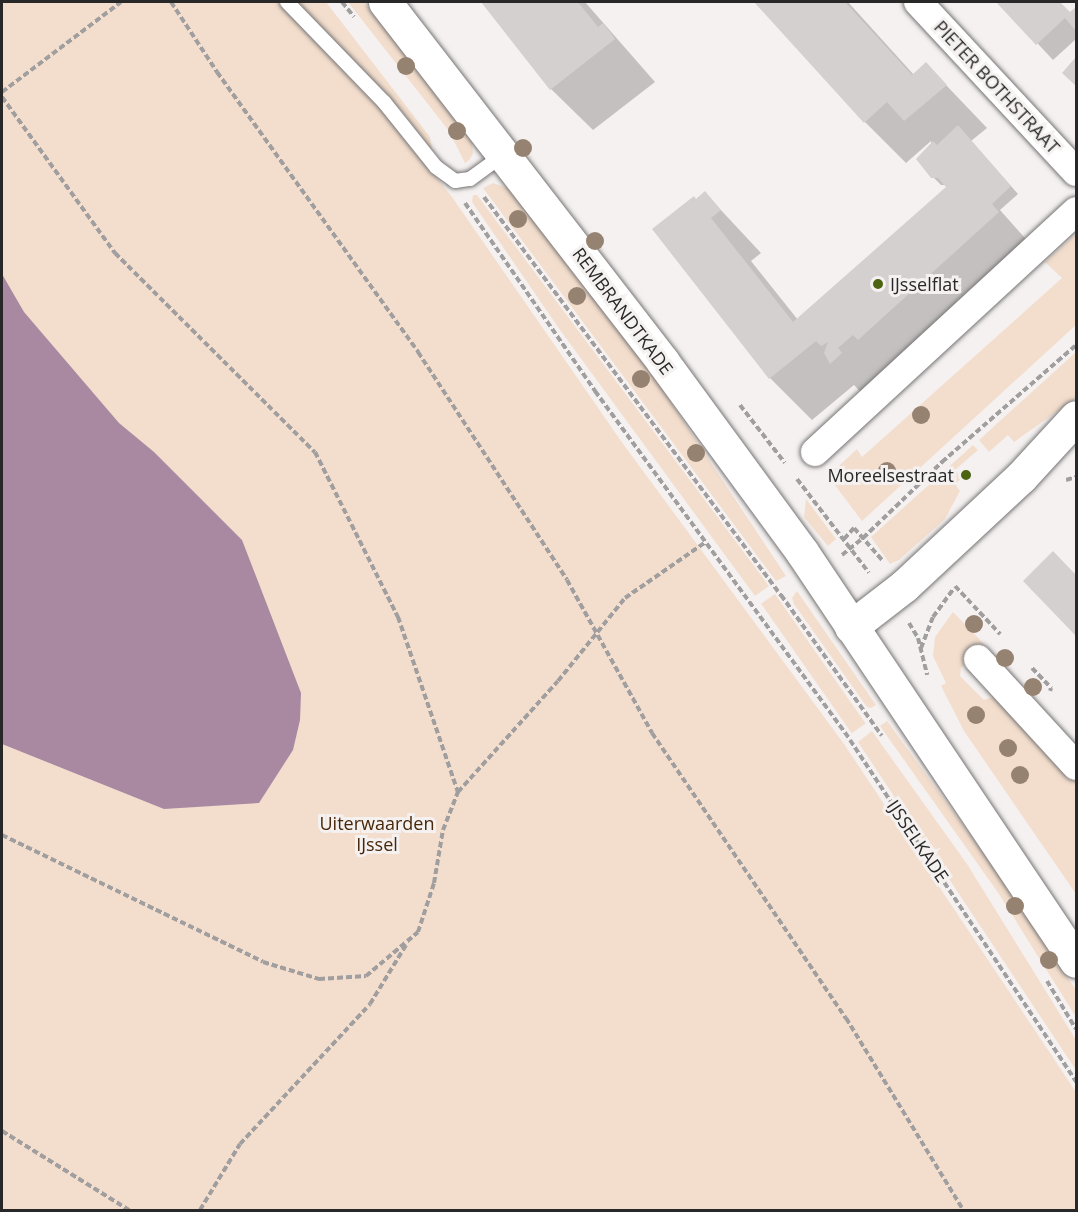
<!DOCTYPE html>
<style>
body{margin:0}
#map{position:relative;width:1078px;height:1212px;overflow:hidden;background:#f5f1f1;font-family:"Open Sans",sans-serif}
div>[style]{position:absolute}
.green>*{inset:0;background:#f3decd;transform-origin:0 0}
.water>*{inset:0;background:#a889a1}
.shadow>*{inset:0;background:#0003}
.building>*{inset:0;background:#d4d0cf}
.path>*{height:4px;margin-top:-2px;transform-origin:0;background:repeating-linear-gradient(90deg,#a09e9e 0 6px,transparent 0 9px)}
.roads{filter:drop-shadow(0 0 2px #777474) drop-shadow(0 0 2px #777474)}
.lane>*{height:14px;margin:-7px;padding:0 7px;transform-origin:7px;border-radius:7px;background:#fff}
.street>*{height:28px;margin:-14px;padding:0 14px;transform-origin:14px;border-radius:14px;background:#fff}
.secondary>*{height:33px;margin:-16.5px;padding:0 16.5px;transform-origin:16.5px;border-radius:16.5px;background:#fff}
.trees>*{width:18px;height:18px;margin:-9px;border-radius:50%;background:#968271}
.dots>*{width:16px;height:16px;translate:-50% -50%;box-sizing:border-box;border:3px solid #f5f1f1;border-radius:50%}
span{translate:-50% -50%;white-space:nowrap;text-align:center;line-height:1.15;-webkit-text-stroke:6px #f5f1f1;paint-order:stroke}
.street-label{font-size:18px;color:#292828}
.poi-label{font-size:18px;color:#292828}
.left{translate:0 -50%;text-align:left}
.right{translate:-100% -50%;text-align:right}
.park-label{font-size:18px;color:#482809}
.frame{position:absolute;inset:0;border:3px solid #292828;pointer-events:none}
</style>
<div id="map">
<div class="green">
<i style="clip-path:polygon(2px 2px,277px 2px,388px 117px,452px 197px,621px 441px,844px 744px,1076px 1092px,1076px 1210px,2px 1210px)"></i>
<i style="clip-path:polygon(296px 2px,326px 2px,430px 137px,432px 150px,400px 109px)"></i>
<i style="clip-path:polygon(348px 2px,364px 2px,472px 141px,473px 154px,469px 160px,465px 163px,449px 131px)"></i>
<i style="clip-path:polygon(493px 183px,510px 189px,640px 356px,786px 576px,776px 581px,483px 188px)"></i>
<i style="clip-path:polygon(473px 195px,477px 195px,769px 586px,755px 596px,560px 330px,472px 202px)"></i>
<i style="clip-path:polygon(1076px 234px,1076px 325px,862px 521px,828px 476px,857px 449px,862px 457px,1062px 278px,1045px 262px)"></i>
<i style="clip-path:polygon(1076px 352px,1076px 398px,1014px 442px,1008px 435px,989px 452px,979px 440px)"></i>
<i style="clip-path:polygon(973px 445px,978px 450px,955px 470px,962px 478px,955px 484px,960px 491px,945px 519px,899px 560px,890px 564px,871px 537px)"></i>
<i style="clip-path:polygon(806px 499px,836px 539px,828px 546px,804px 517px)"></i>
<i style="clip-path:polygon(797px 591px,876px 705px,871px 708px,867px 707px,794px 604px,792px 598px)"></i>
<i style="left:775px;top:594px;width:158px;height:17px;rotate:55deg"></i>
<i style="clip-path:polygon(953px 612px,984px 644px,961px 668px,960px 676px,984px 700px,993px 697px,1076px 783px,1076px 894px,964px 731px,941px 686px,946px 683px,933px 656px,935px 637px)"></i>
<i style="clip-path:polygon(887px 721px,1008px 887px,1076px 990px,1076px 1017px,999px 894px,880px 726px)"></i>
<i style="clip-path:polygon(872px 731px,967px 864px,1076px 1040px,1076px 1070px,858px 742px)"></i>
</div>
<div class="water">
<i style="clip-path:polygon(2px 274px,24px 312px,119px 423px,154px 452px,242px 540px,301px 693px,300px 720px,293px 750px,259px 803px,164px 809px,2px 744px)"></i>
</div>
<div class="shadow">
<i style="clip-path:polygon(483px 2px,585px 2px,655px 82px,593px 130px,551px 89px)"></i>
<i style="clip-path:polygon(756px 2px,848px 2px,914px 75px,926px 64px,987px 128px,971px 141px,1018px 194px,1000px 210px,1040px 255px,873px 405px,854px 385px,812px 420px,770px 378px,654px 230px,705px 193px,761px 253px,751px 261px,798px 320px,950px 185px,941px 185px,933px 177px,931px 141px,906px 163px,865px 122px)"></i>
<i style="clip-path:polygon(999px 2px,1059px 2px,1071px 14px,1076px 9px,1076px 39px,1053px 60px)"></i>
<i style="clip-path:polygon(1053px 553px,1076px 577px,1076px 635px,1025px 581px)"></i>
</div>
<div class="building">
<i style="clip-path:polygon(481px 2px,578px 2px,598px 27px,603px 23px,615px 39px,550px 90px)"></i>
<i style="clip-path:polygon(754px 2px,845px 2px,912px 75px,926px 62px,947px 85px,904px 121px,887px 102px,864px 123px)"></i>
<i style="clip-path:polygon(996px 2px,1060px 2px,1070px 12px,1076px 7px,1076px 31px,1065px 18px,1036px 45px)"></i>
<i style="clip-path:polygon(1076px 57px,1076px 86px,1062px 73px)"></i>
<i style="clip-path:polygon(958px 125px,1011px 186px,992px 204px,999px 212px,858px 340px,853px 335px,838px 348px,842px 353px,830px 364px,824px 353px,828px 342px,821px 346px,816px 341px,769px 379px,652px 229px,694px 196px,696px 199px,705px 191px,721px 210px,711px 218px,793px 322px,946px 187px,938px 178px,931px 178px,916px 159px,933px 141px,937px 145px)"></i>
<i style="clip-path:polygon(1053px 551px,1076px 575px,1076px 636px,1023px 581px)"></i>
</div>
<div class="path">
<i style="left:171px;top:2px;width:84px;rotate:56.7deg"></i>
<i style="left:217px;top:72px;width:345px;rotate:54.3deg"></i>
<i style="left:418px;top:352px;width:272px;rotate:56.8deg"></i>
<i style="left:567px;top:580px;width:175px;rotate:60.9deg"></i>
<i style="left:652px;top:733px;width:345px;rotate:55.8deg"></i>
<i style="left:846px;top:1018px;width:225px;rotate:58.6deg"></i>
<i style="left:342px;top:2px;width:19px;rotate:51deg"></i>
<i style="left:2px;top:92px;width:149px;rotate:-37.1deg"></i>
<i style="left:2px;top:97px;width:193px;rotate:54.1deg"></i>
<i style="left:115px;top:253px;width:282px;rotate:44.9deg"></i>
<i style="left:315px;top:452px;width:185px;rotate:63.3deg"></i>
<i style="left:398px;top:617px;width:185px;rotate:71.1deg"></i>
<i style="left:484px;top:197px;width:497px;rotate:53.3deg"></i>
<i style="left:781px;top:595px;width:173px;rotate:54.4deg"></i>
<i style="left:465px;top:203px;width:229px;rotate:55.3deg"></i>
<i style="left:595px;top:391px;width:432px;rotate:53.8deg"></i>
<i style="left:850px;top:740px;width:410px;rotate:56.5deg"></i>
<i style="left:740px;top:405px;width:73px;rotate:52.2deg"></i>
<i style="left:797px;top:479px;width:118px;rotate:52.5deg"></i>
<i style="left:1066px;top:480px;width:10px;rotate:-17deg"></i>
<i style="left:844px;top:539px;width:15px;rotate:-48deg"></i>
<i style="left:854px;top:528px;width:44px;rotate:48.7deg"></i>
<i style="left:842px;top:555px;width:27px;rotate:-39deg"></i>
<i style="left:863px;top:538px;width:110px;rotate:-43.9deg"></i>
<i style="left:942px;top:462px;width:178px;rotate:-41.1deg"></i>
<i style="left:955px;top:586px;width:66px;rotate:46.8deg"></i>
<i style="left:909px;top:623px;width:17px;rotate:59deg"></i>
<i style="left:918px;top:638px;width:38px;rotate:76deg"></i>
<i style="left:921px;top:648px;width:33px;rotate:-69deg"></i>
<i style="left:933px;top:617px;width:34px;rotate:-54deg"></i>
<i style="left:1032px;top:668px;width:28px;rotate:46deg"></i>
<i style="left:1051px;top:688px;width:3px;rotate:108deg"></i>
<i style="left:2px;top:835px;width:290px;rotate:25.9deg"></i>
<i style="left:263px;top:962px;width:59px;rotate:16.9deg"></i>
<i style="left:319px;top:979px;width:47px;rotate:-3.7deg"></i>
<i style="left:366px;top:976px;width:68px;rotate:-40.2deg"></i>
<i style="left:418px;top:932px;width:52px;rotate:-71.9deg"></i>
<i style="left:434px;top:883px;width:54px;rotate:-80.4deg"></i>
<i style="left:443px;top:830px;width:41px;rotate:-68.5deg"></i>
<i style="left:458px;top:792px;width:149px;rotate:-48deg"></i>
<i style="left:558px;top:681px;width:107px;rotate:-51.1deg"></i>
<i style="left:625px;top:598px;width:98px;rotate:-34.7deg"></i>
<i style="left:1047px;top:981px;width:56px;rotate:58.9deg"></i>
<i style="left:2px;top:1131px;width:150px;rotate:31.9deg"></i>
<i style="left:200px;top:1210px;width:77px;rotate:-58.8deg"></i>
<i style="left:240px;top:1144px;width:191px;rotate:-47.1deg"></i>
<i style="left:370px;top:1004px;width:69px;rotate:-58.6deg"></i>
</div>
<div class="roads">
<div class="lane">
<i style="left:287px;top:2px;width:139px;rotate:45.9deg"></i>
<i style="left:384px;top:102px;width:83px;rotate:51.3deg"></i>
<i style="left:436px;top:167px;width:24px;rotate:36deg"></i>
<i style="left:455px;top:181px;width:15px;rotate:-8deg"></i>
<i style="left:470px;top:179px;width:41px;rotate:-36deg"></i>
</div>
<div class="street">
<i style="left:918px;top:2px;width:232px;rotate:47.1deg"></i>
<i style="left:815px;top:452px;width:355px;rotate:-42.7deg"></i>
<i style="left:978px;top:659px;width:145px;rotate:47.5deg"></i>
</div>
<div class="secondary">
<i style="left:385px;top:2px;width:455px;rotate:52.3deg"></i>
<i style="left:663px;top:362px;width:235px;rotate:53.8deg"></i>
<i style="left:802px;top:552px;width:492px;rotate:56.2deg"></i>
<i style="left:851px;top:627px;width:67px;rotate:-37.7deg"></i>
<i style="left:904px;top:586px;width:160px;rotate:-43deg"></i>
<i style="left:1021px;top:477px;width:81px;rotate:-47.5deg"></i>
</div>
</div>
<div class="trees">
<i style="left:406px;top:66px"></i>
<i style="left:457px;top:131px"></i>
<i style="left:523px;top:148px"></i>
<i style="left:518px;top:219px"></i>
<i style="left:595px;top:241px"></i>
<i style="left:577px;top:296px"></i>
<i style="left:641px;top:379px"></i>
<i style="left:921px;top:415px"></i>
<i style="left:696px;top:453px"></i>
<i style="left:887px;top:471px"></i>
<i style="left:974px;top:624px"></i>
<i style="left:1005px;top:658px"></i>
<i style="left:1033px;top:687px"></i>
<i style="left:976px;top:715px"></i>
<i style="left:1008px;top:748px"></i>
<i style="left:1020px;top:775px"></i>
<i style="left:1015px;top:906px"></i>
<i style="left:1049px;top:960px"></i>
</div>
<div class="dots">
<i style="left:878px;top:284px;background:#4c6412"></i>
<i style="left:966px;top:475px;background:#4c6412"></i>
</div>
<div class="street-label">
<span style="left:997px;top:87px;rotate:47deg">PIETER BOTHSTRAAT</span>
<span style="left:623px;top:311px;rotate:53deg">REMBRANDTKADE</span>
<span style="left:918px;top:841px;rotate:56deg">IJSSELKADE</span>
</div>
<div class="poi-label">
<span class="left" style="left:890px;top:284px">IJsselflat</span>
<span class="right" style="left:954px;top:475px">Moreelsestraat</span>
</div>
<div class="park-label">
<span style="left:377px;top:834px">Uiterwaarden<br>IJssel</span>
</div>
<div class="frame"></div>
</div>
